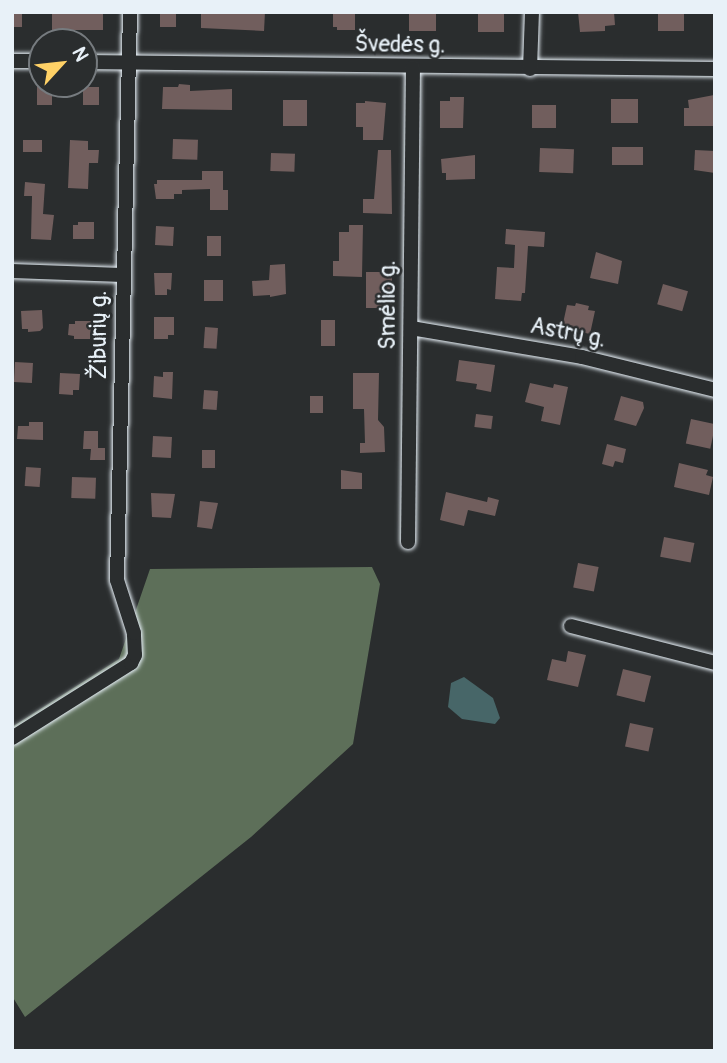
<!DOCTYPE html>
<meta charset="utf-8">
<style>
body{margin:0}
#map{position:relative;width:727px;height:1063px;overflow:hidden;background:#2a2d2e;font-family:Pangolin,sans-serif}
div>[style]{position:absolute}
.green>*{inset:0;background:#5d6f59}
.water>*{inset:0;background:#476668}
.building>*{inset:0;background:#715e5d;transform-origin:0 0}
.roads{filter:drop-shadow(0 0 2px #e8f1f8) drop-shadow(0 0 2px #e8f1f8)}
.minor>*{height:14px;margin:-7px;padding:0 7px;transform-origin:7px;border-radius:7px;background:#2a2d2e}
span{translate:-50% -50%;white-space:nowrap;text-align:center;line-height:1.15;-webkit-text-stroke:5px #2a2d2e;paint-order:stroke}
.street-label{font-size:23px;color:#e8f1f8}
.frame{position:absolute;inset:0;border:14px solid #e8f1f8;pointer-events:none}
.north{position:absolute;left:28px;top:28px;width:70px;height:70px;box-sizing:border-box;background:#2a2d2e;border:2px solid #767b7f;border-radius:50%;rotate:63deg;font-size:19px;font-weight:700;line-height:28px;text-align:center;color:#e8f1f8}
.north::after{content:'';display:block;margin:auto;width:24px;height:32px;background:#ffd166;clip-path:polygon(50% 0,100% 100%,50% 72%,0 100%)}
</style>
<div id="map">
<div class="green">
<i style="clip-path:polygon(372px 567px,380px 584px,353px 744px,251px 837px,25px 1017px,12px 996px,12px 727px,119px 659px,150px 569px)"></i>
</div>
<div class="water">
<i style="clip-path:polygon(464px 677px,493px 698px,500px 718px,495px 724px,462px 719px,448px 707px,451px 683px)"></i>
</div>
<div class="building">
<i style="left:12px;top:12px;width:10px;height:15px"></i>
<i style="left:52px;top:12px;width:51px;height:18px"></i>
<i style="left:160px;top:12px;width:16px;height:15px"></i>
<i style="clip-path:polygon(201px 12px,265px 12px,264px 31px,201px 28px)"></i>
<i style="clip-path:polygon(333px 12px,355px 12px,355px 30px,337px 30px,337px 27px,333px 27px)"></i>
<i style="left:409px;top:12px;width:27px;height:19px"></i>
<i style="left:478px;top:12px;width:26px;height:20px"></i>
<i style="clip-path:polygon(578px 12px,614px 12px,615px 25px,605px 26px,605px 31px,580px 32px)"></i>
<i style="left:658px;top:12px;width:26px;height:19px"></i>
<i style="clip-path:polygon(179px 84px,190px 85px,190px 91px,232px 89px,232px 110px,162px 109px,163px 87px,178px 87px)"></i>
<i style="left:37px;top:86px;width:15px;height:19px"></i>
<i style="left:83px;top:87px;width:16px;height:18px"></i>
<i style="clip-path:polygon(714px 95px,715px 126px,684px 126px,684px 108px,689px 108px,688px 100px)"></i>
<i style="clip-path:polygon(450px 97px,464px 97px,463px 128px,440px 128px,440px 101px,450px 101px)"></i>
<i style="left:611px;top:99px;width:27px;height:24px"></i>
<i style="left:307px;top:100px;width:26px;height:24px;rotate:90deg"></i>
<i style="clip-path:polygon(365px 101px,386px 103px,383px 140px,363px 140px,363px 127px,356px 127px,356px 103px,365px 103px)"></i>
<i style="left:532px;top:105px;width:24px;height:23px"></i>
<i style="left:173px;top:139px;width:25px;height:20px;rotate:2deg"></i>
<i style="left:23px;top:140px;width:19px;height:12px"></i>
<i style="clip-path:polygon(70px 140px,88px 141px,88px 150px,99px 150px,98px 163px,89px 163px,88px 189px,68px 188px)"></i>
<i style="left:612px;top:147px;width:31px;height:18px"></i>
<i style="left:540px;top:148px;width:34px;height:24px;rotate:2deg"></i>
<i style="clip-path:polygon(378px 150px,391px 150px,392px 214px,363px 213px,363px 199px,374px 199px)"></i>
<i style="clip-path:polygon(695px 150px,715px 151px,715px 173px,694px 170px)"></i>
<i style="left:271px;top:153px;width:24px;height:18px;rotate:2deg"></i>
<i style="clip-path:polygon(475px 155px,475px 179px,446px 180px,446px 173px,442px 173px,441px 159px)"></i>
<i style="clip-path:polygon(202px 171px,223px 171px,223px 190px,228px 190px,228px 210px,210px 210px,210px 189px,182px 190px,182px 194px,174px 194px,174px 199px,156px 199px,154px 184px,157px 184px,157px 180px,202px 180px)"></i>
<i style="clip-path:polygon(25px 182px,45px 184px,43px 214px,54px 215px,51px 240px,31px 239px,32px 196px,24px 196px)"></i>
<i style="clip-path:polygon(78px 222px,94px 222px,94px 239px,73px 239px,73px 225px,78px 225px)"></i>
<i style="clip-path:polygon(349px 225px,363px 225px,362px 277px,333px 276px,333px 261px,339px 261px,339px 232px,349px 232px)"></i>
<i style="left:156px;top:226px;width:18px;height:19px;rotate:3deg"></i>
<i style="clip-path:polygon(506px 229px,545px 232px,544px 247px,528px 246px,525px 293px,522px 293px,521px 301px,495px 299px,497px 267px,514px 268px,515px 245px,505px 244px)"></i>
<i style="left:207px;top:236px;width:14px;height:20px"></i>
<i style="clip-path:polygon(596px 252px,622px 261px,618px 284px,590px 278px)"></i>
<i style="clip-path:polygon(285px 264px,286px 294px,270px 297px,270px 295px,253px 296px,252px 281px,269px 280px,270px 265px)"></i>
<i style="left:366px;top:272px;width:26px;height:36px"></i>
<i style="clip-path:polygon(154px 273px,172px 273px,171px 290px,167px 289px,167px 295px,155px 295px)"></i>
<i style="left:204px;top:280px;width:19px;height:21px"></i>
<i style="left:663px;top:284px;width:26px;height:21px;rotate:16deg"></i>
<i style="clip-path:polygon(576px 303px,589px 306px,588px 310px,595px 311px,590px 334px,562px 328px,567px 305px,575px 306px)"></i>
<i style="clip-path:polygon(42px 310px,43px 328px,40px 331px,28px 332px,28px 329px,22px 329px,21px 311px)"></i>
<i style="clip-path:polygon(154px 317px,174px 317px,174px 335px,168px 335px,168px 339px,154px 339px)"></i>
<i style="left:321px;top:320px;width:14px;height:26px"></i>
<i style="clip-path:polygon(75px 321px,91px 321px,90px 339px,74px 339px,74px 336px,68px 335px,69px 324px,75px 324px)"></i>
<i style="left:205px;top:327px;width:13px;height:21px;rotate:4deg"></i>
<i style="clip-path:polygon(459px 360px,495px 365px,491px 392px,476px 389px,477px 384px,456px 381px)"></i>
<i style="left:15px;top:362px;width:18px;height:20px;rotate:3deg"></i>
<i style="clip-path:polygon(163px 372px,173px 372px,172px 399px,153px 397px,154px 376px,163px 377px)"></i>
<i style="clip-path:polygon(60px 373px,80px 374px,79px 390px,73px 390px,73px 395px,59px 394px)"></i>
<i style="clip-path:polygon(353px 373px,379px 373px,378px 420px,384px 427px,385px 452px,360px 453px,360px 443px,365px 443px,364px 409px,353px 409px)"></i>
<i style="clip-path:polygon(530px 383px,553px 388px,554px 384px,568px 387px,560px 425px,541px 421px,544px 407px,525px 402px)"></i>
<i style="left:204px;top:390px;width:14px;height:19px;rotate:4deg"></i>
<i style="left:310px;top:396px;width:13px;height:17px"></i>
<i style="clip-path:polygon(621px 396px,643px 402px,644px 408px,636px 426px,614px 420px)"></i>
<i style="left:476px;top:414px;width:17px;height:13px;rotate:7deg"></i>
<i style="left:691px;top:419px;width:25px;height:25px;rotate:12deg"></i>
<i style="clip-path:polygon(29px 422px,43px 422px,43px 440px,17px 439px,18px 426px,29px 426px)"></i>
<i style="clip-path:polygon(84px 431px,98px 431px,98px 448px,105px 448px,105px 460px,90px 460px,91px 449px,83px 449px)"></i>
<i style="left:153px;top:436px;width:19px;height:21px;rotate:3deg"></i>
<i style="clip-path:polygon(607px 444px,626px 449px,623px 463px,615px 461px,613px 467px,602px 464px)"></i>
<i style="left:202px;top:450px;width:13px;height:18px"></i>
<i style="clip-path:polygon(679px 463px,708px 470px,706px 475px,713px 477px,709px 495px,674px 487px)"></i>
<i style="left:26px;top:467px;width:15px;height:19px;rotate:4deg"></i>
<i style="clip-path:polygon(341px 470px,362px 473px,362px 489px,341px 489px)"></i>
<i style="left:72px;top:477px;width:24px;height:21px;rotate:2deg"></i>
<i style="clip-path:polygon(446px 492px,487px 502px,488px 497px,499px 500px,495px 516px,468px 510px,464px 526px,440px 520px)"></i>
<i style="clip-path:polygon(151px 493px,175px 494px,171px 518px,152px 517px)"></i>
<i style="clip-path:polygon(200px 501px,218px 503px,212px 529px,197px 527px)"></i>
<i style="left:664px;top:537px;width:31px;height:20px;rotate:11deg"></i>
<i style="left:578px;top:563px;width:21px;height:25px;rotate:11deg"></i>
<i style="clip-path:polygon(568px 651px,586px 655px,578px 687px,547px 680px,552px 659px,566px 662px)"></i>
<i style="left:623px;top:669px;width:29px;height:27px;rotate:14deg"></i>
<i style="left:630px;top:723px;width:24px;height:24px;rotate:12deg"></i>
</div>
<div class="roads">
<div class="minor">
<i style="left:12px;top:61px;width:30px"></i>
<i style="left:84px;top:62px;width:631px;rotate:0.64deg"></i>
<i style="left:530px;top:69px;width:57px;rotate:-88deg"></i>
<i style="left:12px;top:271px;width:110px;rotate:2.1deg"></i>
<i style="left:411px;top:328px;width:173px;rotate:9.6deg"></i>
<i style="left:582px;top:357px;width:137px;rotate:13.9deg"></i>
<i style="left:408px;top:542px;width:475px;rotate:-89.4deg"></i>
<i style="left:571px;top:626px;width:149px;rotate:14.4deg"></i>
<i style="left:12px;top:738px;width:141px;rotate:-32.2deg"></i>
<i style="left:131px;top:663px;width:9px;rotate:-63deg"></i>
<i style="left:135px;top:655px;width:22px;rotate:-93deg"></i>
<i style="left:134px;top:633px;width:56px;rotate:-107.8deg"></i>
<i style="left:117px;top:580px;width:568px;rotate:-88.69deg"></i>
</div>
</div>
<div class="street-label">
<span style="left:400px;top:45px;rotate:1deg">Švedės g.</span>
<span style="left:388px;top:305px;rotate:-90deg">Smėlio g.</span>
<span style="left:568px;top:333px;rotate:11deg">Astrų g.</span>
<span style="left:99px;top:335px;rotate:-90deg">Žiburių g.</span>
</div>
<div class="frame"></div>
<div class="north">N</div>
</div>
